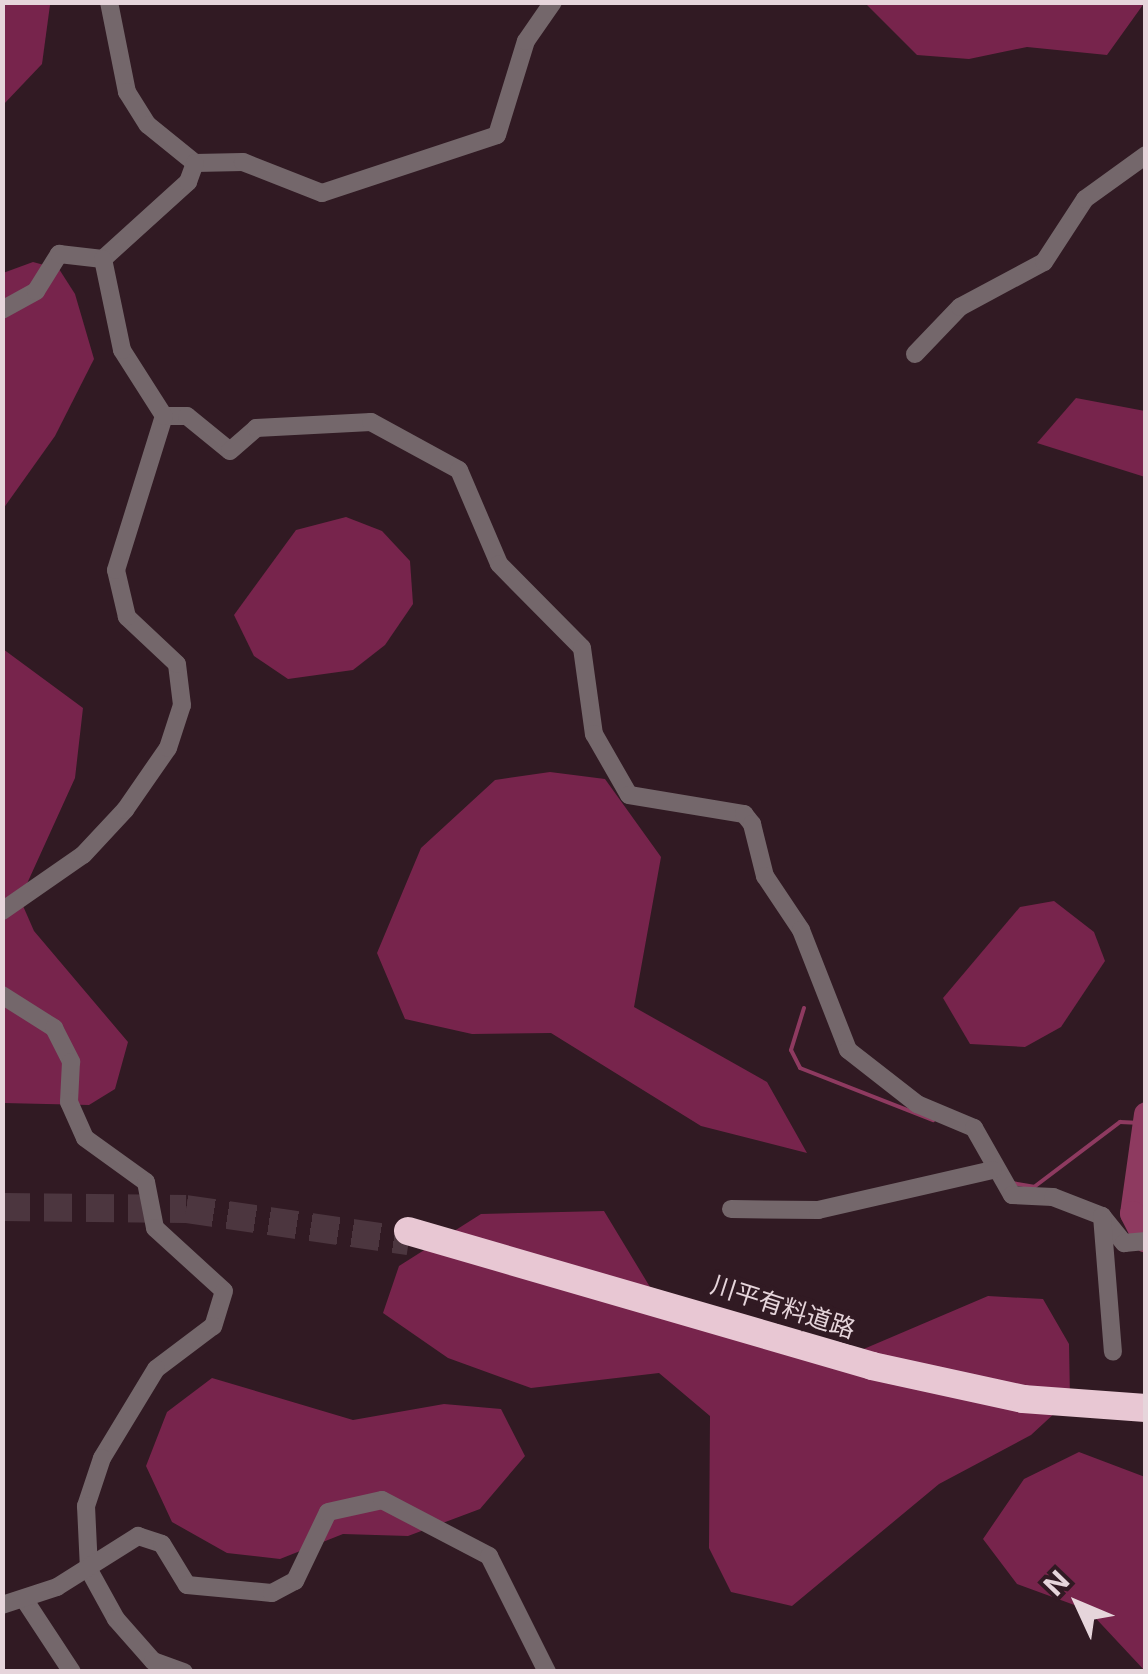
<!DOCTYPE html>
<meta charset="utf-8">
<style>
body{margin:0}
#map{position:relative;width:1148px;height:1674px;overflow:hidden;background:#311a23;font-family:Inter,"Noto Sans JP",sans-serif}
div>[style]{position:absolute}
.forest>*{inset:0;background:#77244c}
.stream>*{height:4px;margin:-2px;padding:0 2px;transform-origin:2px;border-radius:2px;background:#8e3a60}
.river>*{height:25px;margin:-12.5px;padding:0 12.5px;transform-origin:12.5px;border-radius:12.5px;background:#8e3a60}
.highway-tunnel>*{height:28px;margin-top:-14px;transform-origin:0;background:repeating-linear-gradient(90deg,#4c363f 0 28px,transparent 0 42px)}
.minor>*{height:18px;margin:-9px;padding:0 9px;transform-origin:9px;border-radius:9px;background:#74676b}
.highway>*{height:28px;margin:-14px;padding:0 14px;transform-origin:14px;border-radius:14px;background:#e8c7d3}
span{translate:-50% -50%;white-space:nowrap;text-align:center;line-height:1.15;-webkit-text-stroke:9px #311a23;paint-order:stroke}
.street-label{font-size:25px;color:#e6d5db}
.frame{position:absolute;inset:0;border:5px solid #e6d5db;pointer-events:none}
.north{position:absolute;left:1028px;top:1554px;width:100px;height:100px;-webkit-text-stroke:8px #311a23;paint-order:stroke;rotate:314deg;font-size:28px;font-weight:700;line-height:40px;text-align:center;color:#e6d5db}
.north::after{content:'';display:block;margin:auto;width:35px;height:45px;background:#e6d5db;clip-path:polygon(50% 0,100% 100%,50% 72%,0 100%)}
</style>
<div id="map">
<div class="forest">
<i style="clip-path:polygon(3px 2px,50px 5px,42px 64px,3px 105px)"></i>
<i style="clip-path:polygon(1145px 2px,1107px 55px,1027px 47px,969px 59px,917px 55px,865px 3px)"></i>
<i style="clip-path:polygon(33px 262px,59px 269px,75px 294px,94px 359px,55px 436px,3px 509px,3px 273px)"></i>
<i style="clip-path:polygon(1076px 398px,1145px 411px,1145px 477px,1037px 443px)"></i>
<i style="clip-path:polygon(346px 517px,382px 531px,410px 561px,413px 604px,385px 645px,353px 670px,288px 679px,254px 656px,234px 615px,296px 530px)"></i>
<i style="clip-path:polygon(3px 649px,83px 708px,75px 778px,20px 899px,34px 931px,128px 1042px,115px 1089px,89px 1105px,3px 1103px)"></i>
<i style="clip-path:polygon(550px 772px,605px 779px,661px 857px,634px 1007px,767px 1082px,807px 1153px,701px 1126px,551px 1033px,472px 1034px,405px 1019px,377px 953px,421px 848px,495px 780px)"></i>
<i style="clip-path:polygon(1054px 901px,1094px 932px,1105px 961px,1061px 1027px,1025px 1047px,970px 1044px,943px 998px,1020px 907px)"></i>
<i style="clip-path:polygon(604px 1211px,650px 1287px,859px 1351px,988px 1296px,1043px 1299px,1069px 1344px,1070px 1399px,1031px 1435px,939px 1484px,792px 1606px,731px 1592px,709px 1548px,710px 1416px,659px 1373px,531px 1388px,448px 1358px,383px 1313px,399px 1266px,481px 1214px)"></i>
<i style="clip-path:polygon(212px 1378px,353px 1420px,444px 1404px,501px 1409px,525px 1456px,480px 1509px,408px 1536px,343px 1534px,280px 1559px,227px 1553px,172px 1522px,146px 1466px,167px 1412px)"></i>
<i style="clip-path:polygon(1079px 1452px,1145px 1477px,1145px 1671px,1088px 1610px,1017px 1584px,983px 1539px,1024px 1479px)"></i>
</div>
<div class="stream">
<i style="left:804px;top:1008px;width:44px;rotate:107.2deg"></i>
<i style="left:791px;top:1050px;width:20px;rotate:63deg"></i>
<i style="left:800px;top:1068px;width:143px;rotate:21.4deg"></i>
<i style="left:1012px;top:1183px;width:22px;rotate:10deg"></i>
<i style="left:1034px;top:1187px;width:108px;rotate:-37.1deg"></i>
<i style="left:1120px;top:1122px;width:21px;rotate:3deg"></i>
</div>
<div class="river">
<i style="left:1146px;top:1114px;width:100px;rotate:98deg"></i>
<i style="left:1132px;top:1213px;width:30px;rotate:63deg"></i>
</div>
<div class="highway-tunnel">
<i style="left:2px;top:1207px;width:184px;rotate:0.6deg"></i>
<i style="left:186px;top:1209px;width:225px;rotate:8.2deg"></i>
</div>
<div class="minor">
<i style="left:109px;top:2px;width:92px;rotate:78.7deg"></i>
<i style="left:127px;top:92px;width:39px;rotate:58deg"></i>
<i style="left:148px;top:125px;width:60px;rotate:39deg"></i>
<i style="left:195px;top:163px;width:48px;rotate:-1.2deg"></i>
<i style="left:243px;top:162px;width:85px;rotate:21.4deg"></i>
<i style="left:322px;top:193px;width:184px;rotate:-18.3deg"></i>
<i style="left:497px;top:135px;width:98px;rotate:-72.9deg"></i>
<i style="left:526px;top:41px;width:47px;rotate:-55.3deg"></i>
<i style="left:103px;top:259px;width:115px;rotate:-42.2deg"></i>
<i style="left:188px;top:182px;width:20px;rotate:-70deg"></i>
<i style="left:2px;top:310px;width:39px;rotate:-29deg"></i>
<i style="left:36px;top:291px;width:44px;rotate:-58.1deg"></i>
<i style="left:59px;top:254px;width:44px;rotate:6.5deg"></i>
<i style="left:915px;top:354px;width:65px;rotate:-46.2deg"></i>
<i style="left:960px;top:307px;width:95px;rotate:-28.2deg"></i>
<i style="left:1044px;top:262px;width:75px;rotate:-56.9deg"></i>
<i style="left:1085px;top:199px;width:75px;rotate:-35.8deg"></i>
<i style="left:164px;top:416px;width:23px"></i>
<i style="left:187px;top:416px;width:55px;rotate:39.1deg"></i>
<i style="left:230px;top:451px;width:35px;rotate:-41deg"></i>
<i style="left:256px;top:428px;width:115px;rotate:-3deg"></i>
<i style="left:371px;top:422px;width:100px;rotate:28.6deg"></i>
<i style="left:459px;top:470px;width:102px;rotate:66.9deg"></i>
<i style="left:499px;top:564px;width:118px;rotate:45.3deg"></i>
<i style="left:582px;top:648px;width:87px;rotate:82.1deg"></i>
<i style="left:594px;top:734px;width:70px;rotate:60.2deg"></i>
<i style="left:629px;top:795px;width:117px;rotate:9.4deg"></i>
<i style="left:744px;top:814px;width:13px;rotate:51deg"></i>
<i style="left:752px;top:824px;width:54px;rotate:76deg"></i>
<i style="left:765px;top:876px;width:65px;rotate:56.3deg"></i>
<i style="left:801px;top:930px;width:129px;rotate:68.6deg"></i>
<i style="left:848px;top:1050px;width:88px;rotate:38deg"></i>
<i style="left:917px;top:1104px;width:62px;rotate:22.8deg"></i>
<i style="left:974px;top:1128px;width:77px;rotate:60.4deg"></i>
<i style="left:1012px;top:1195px;width:41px;rotate:2.8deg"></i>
<i style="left:1053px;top:1197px;width:53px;rotate:21.2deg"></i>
<i style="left:1102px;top:1216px;width:35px;rotate:51deg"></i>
<i style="left:1124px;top:1243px;width:22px;rotate:-5deg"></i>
<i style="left:2px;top:911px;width:98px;rotate:-34.7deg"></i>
<i style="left:83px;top:855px;width:62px;rotate:-47deg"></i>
<i style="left:125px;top:810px;width:75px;rotate:-55.3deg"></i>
<i style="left:168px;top:748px;width:45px;rotate:-72deg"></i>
<i style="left:182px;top:705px;width:41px;rotate:-97deg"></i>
<i style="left:177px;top:664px;width:69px;rotate:-136.8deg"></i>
<i style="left:127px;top:617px;width:48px;rotate:-103.2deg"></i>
<i style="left:116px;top:570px;width:161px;rotate:-72.7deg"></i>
<i style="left:164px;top:416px;width:78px;rotate:-122.5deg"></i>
<i style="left:122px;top:350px;width:93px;rotate:-101.8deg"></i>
<i style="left:2px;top:995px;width:62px;rotate:32.4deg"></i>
<i style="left:54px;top:1028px;width:38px;rotate:63deg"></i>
<i style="left:71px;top:1062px;width:40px;rotate:92.9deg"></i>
<i style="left:69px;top:1102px;width:39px;rotate:66deg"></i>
<i style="left:85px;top:1138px;width:75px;rotate:35.8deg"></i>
<i style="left:146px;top:1182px;width:47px;rotate:78.9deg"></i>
<i style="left:155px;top:1228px;width:93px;rotate:42.4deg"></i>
<i style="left:224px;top:1291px;width:37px;rotate:107deg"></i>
<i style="left:213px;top:1326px;width:71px;rotate:143deg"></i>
<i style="left:156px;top:1369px;width:104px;rotate:121.2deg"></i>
<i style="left:102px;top:1458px;width:51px;rotate:108.4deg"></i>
<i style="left:86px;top:1506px;width:64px;rotate:87.3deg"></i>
<i style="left:89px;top:1570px;width:56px;rotate:61.1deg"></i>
<i style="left:116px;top:1619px;width:56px;rotate:48.6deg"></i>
<i style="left:153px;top:1661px;width:33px;rotate:20deg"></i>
<i style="left:731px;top:1209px;width:87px;rotate:0.7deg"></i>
<i style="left:818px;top:1210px;width:179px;rotate:-12.9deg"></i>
<i style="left:1102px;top:1216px;width:136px;rotate:85.4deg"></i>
<i style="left:24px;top:1599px;width:87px;rotate:56.7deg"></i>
<i style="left:2px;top:1605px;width:58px;rotate:-18.1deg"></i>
<i style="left:57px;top:1587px;width:96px;rotate:-32.2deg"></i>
<i style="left:138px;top:1536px;width:25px;rotate:18deg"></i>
<i style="left:162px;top:1544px;width:48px;rotate:58.6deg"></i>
<i style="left:187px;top:1585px;width:85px;rotate:5.4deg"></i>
<i style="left:272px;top:1593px;width:26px;rotate:-28deg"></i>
<i style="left:295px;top:1581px;width:76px;rotate:-64.4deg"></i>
<i style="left:328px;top:1512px;width:55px;rotate:-12.5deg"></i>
<i style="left:382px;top:1500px;width:121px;rotate:27.6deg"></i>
<i style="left:489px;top:1556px;width:130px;rotate:63.4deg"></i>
</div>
<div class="highway">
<i style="left:408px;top:1231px;width:483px;rotate:16.2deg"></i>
<i style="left:872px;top:1366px;width:155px;rotate:12.3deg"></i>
<i style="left:1023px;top:1399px;width:123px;rotate:4.2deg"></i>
</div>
<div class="street-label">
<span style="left:783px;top:1307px;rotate:18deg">川平有料道路</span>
</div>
<div class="frame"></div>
<div class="north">N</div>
</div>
